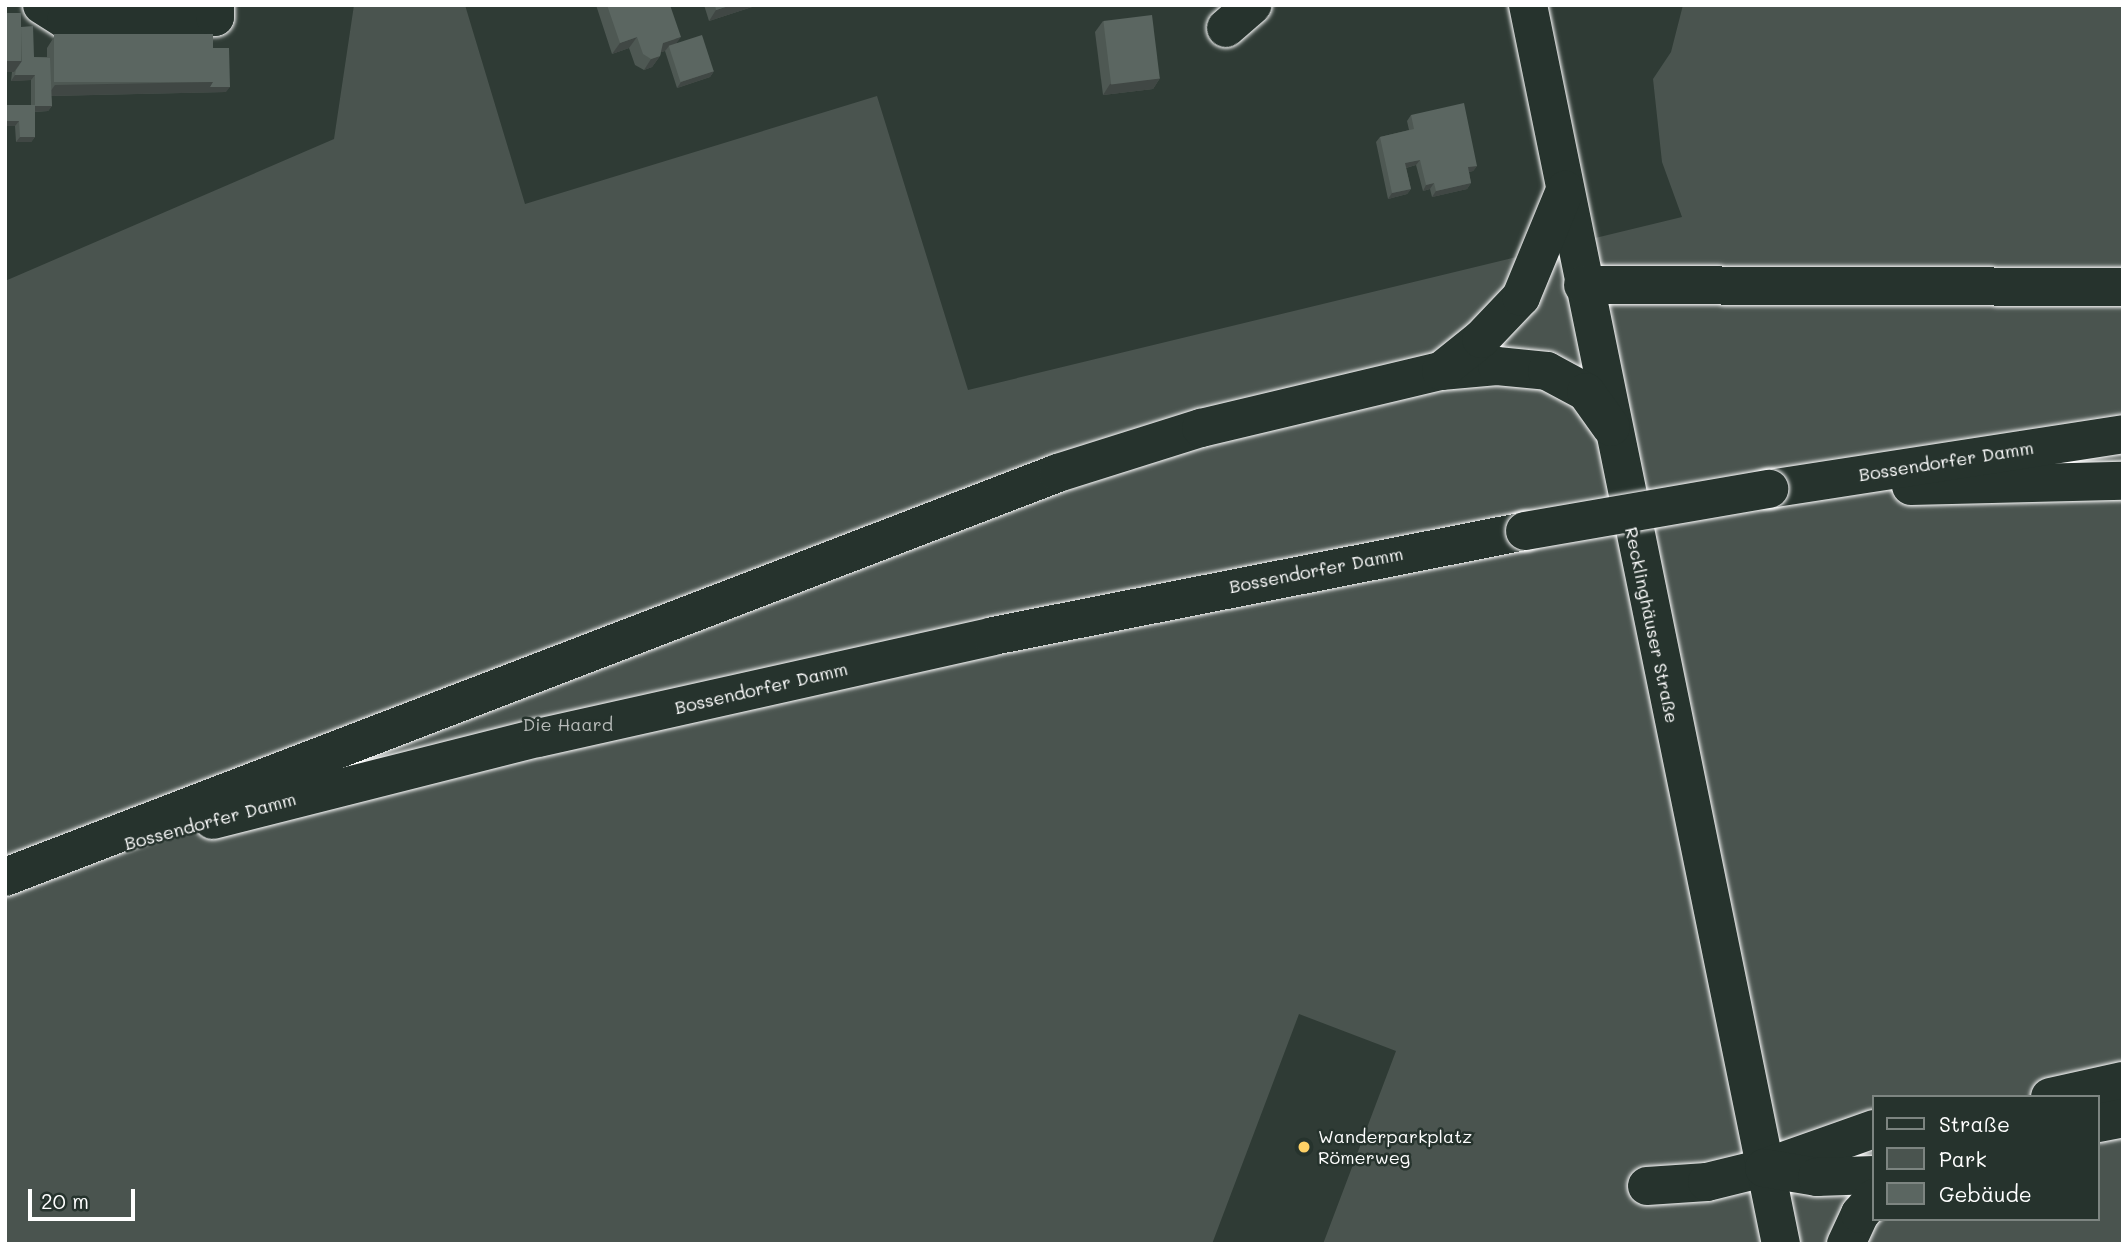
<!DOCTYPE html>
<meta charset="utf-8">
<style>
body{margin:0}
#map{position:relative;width:2128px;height:1249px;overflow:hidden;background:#2f3b35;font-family:Mali,sans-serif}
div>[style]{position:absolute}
.green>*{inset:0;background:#4a544f}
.roads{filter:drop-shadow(0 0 2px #fff) drop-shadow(0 0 2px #fff)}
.minor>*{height:38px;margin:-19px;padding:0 19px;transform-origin:19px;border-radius:19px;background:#26332d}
.major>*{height:38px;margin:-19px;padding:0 19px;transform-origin:19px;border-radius:19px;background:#26332d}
.highway>*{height:38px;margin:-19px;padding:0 19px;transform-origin:19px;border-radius:19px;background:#26332d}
.bridges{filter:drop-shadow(0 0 2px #fff) drop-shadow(0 0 2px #fff)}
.highway-bridge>*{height:38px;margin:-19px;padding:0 19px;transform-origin:19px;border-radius:19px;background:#26332d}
.wall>*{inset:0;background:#4e5853}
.shaded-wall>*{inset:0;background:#404744}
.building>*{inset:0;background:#5b6661;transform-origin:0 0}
.dots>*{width:19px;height:19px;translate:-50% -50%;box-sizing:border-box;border:4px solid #26332d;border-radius:50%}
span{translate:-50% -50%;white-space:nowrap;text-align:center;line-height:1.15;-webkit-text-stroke:5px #26332d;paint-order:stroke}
.street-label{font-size:18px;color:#fff}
.park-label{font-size:18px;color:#b7bbb9}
.poi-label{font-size:18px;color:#fff}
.left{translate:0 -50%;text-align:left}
.frame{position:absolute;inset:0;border:7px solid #fff;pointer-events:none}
.legend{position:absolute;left:1872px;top:1095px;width:228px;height:126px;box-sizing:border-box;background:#26332d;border:2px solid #7d8581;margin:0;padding:9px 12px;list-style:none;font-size:21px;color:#fff}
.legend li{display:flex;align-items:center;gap:14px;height:35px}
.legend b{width:35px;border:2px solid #7d8581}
.scale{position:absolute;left:28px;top:1189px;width:107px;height:32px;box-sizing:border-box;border:4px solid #fff;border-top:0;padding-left:9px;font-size:21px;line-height:24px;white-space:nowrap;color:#fff;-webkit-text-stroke:5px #26332d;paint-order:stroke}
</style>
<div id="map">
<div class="green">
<i style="clip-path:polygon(evenodd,354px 5px,465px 5px,525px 204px,877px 96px,968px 390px,1682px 217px,1662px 162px,1653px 79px,1671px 52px,1683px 5px,2123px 5px,2123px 1244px,1323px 1244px,1396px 1051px,1299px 1014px,1212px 1244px,5px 1244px,5px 281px,334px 139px,354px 5px,1874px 1097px,2098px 1097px,2098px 1219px,1874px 1219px,1874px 1097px)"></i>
</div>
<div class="roads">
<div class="minor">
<i style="left:42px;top:5px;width:28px;rotate:32deg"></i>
<i style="left:66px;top:20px;width:149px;rotate:-1.2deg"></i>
<i style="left:215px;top:17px;width:12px;rotate:-90deg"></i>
<i style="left:1226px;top:28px;width:35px;rotate:-41deg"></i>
<i style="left:1647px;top:1186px;width:60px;rotate:-3.8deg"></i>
<i style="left:1707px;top:1182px;width:59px;rotate:-13.8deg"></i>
</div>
<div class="major">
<i style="left:1528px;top:5px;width:1265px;rotate:78.46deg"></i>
</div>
<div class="highway">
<i style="left:1583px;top:285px;width:540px;rotate:0.21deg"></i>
<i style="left:1441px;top:371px;width:56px;rotate:-5.1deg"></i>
<i style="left:1497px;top:366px;width:50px;rotate:5.7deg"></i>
<i style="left:1547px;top:371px;width:44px;rotate:28.3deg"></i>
<i style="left:1586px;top:392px;width:43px;rotate:54.5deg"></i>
<i style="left:1911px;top:486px;width:212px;rotate:-1.4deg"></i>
<i style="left:1769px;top:489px;width:358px;rotate:-8.8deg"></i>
<i style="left:213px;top:820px;width:335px;rotate:-14.2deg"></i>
<i style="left:538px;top:738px;width:466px;rotate:-12.6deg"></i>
<i style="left:993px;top:636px;width:542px;rotate:-11.16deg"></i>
<i style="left:5px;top:877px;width:1128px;rotate:-20.99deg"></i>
<i style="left:1058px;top:473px;width:150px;rotate:-17.5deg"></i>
<i style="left:1201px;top:428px;width:247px;rotate:-13.4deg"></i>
<i style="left:1441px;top:371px;width:51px;rotate:-38.7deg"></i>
<i style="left:1481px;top:339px;width:58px;rotate:-46.4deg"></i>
<i style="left:1521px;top:297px;width:116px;rotate:-67.6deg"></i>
<i style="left:2050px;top:1097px;width:75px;rotate:-12.4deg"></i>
<i style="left:2098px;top:1123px;width:25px;rotate:-11deg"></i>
<i style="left:1764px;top:1168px;width:117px;rotate:-19.5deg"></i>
<i style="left:1764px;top:1168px;width:54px;rotate:9.6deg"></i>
<i style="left:1817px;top:1177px;width:57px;rotate:-2deg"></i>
<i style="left:1846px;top:1244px;width:33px;rotate:-65deg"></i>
<i style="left:1860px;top:1214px;width:21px;rotate:-49deg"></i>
</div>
</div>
<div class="bridges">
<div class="highway-bridge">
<i style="left:1525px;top:531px;width:248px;rotate:-9.8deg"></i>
</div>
</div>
<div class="wall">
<i style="clip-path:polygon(596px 5px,670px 5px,676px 43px,714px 71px,710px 77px,677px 88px,665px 51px,661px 52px,660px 56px,652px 67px,644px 70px,635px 65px,629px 48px,612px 54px)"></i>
<i style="clip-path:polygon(704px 5px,753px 5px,752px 7px,709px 21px)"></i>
<i style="clip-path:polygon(5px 13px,21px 27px,34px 57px,47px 57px,47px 48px,54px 37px,213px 48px,226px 92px,51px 96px,52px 106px,48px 111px,35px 112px,35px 137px,31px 142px,16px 142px,15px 126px,5px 126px,31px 105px,31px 80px,11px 81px,12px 72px,5px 72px)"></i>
<i style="clip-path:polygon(1103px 21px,1160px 78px,1153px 89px,1103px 95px,1095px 32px)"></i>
<i style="clip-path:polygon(1411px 115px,1477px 166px,1473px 171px,1469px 172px,1471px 183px,1467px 189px,1432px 197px,1430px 189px,1423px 191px,1416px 165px,1406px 168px,1411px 189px,1407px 194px,1388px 199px,1376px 142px,1380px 137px,1409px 130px,1407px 121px)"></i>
</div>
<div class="shaded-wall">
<i style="clip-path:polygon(732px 5px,753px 5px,752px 7px,709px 21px,716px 10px)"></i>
<i style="clip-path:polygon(637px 37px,629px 48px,612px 54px,620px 43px)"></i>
<i style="clip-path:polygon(681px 37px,673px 48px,669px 46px,665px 51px,655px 54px,663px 43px)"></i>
<i style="clip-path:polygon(660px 56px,652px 67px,644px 70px,651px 59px)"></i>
<i style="clip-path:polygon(5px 61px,22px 61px,14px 72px,5px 72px)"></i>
<i style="clip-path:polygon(714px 71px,710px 77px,677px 88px,681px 82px)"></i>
<i style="clip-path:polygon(15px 75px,35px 75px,31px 80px,11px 81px)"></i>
<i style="clip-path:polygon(1160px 78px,1153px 89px,1103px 95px,1110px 84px)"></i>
<i style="clip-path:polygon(213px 82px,230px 87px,226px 92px,47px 96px,55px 85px)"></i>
<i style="clip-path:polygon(35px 106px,52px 106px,48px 111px,31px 112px)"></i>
<i style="clip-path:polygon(5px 121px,19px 121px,15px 126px,5px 126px)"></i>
<i style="clip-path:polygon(20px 137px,35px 137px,31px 142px,16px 142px)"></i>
<i style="clip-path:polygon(1420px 160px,1416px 165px,1401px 169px,1405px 163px)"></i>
<i style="clip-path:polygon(1477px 166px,1473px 171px,1464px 173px,1468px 167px)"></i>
<i style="clip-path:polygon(1434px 183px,1430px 189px,1423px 191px,1426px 185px)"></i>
<i style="clip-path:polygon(1471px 183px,1467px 189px,1432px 197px,1436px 191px)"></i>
<i style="clip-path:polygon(1411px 189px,1407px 194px,1388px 199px,1392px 193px)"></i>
</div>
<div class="building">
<i style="clip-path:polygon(607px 5px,670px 5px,681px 37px,663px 43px,660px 56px,651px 59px,643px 54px,637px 37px,620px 43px)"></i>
<i style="clip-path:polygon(715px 5px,732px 5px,716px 10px)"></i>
<i style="left:5px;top:13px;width:16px;height:48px"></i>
<i style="left:1152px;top:15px;width:64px;height:49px;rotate:83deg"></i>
<i style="clip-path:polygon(33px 26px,34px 57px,50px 58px,52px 106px,35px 106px,35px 75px,15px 75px,16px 70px,22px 61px,21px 27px)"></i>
<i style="left:213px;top:34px;width:48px;height:159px;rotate:90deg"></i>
<i style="left:702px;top:35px;width:38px;height:35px;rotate:72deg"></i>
<i style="clip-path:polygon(213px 48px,229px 48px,230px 87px,210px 87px,213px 82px)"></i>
<i style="clip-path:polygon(1464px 103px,1477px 166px,1468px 167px,1471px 183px,1436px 191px,1434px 183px,1426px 185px,1420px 160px,1405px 163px,1411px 189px,1392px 193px,1380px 137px,1414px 129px,1411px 115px)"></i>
<i style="clip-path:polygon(5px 105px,35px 105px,35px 137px,20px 137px,19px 121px,5px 121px)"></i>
</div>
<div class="dots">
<i style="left:1304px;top:1147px;background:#ffd166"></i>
</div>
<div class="street-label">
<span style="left:1946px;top:461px;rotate:-9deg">Bossendorfer Damm</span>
<span style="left:1316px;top:570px;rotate:-11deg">Bossendorfer Damm</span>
<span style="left:1652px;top:625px;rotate:78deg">Recklinghäuser Straße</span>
<span style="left:761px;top:688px;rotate:-13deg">Bossendorfer Damm</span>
<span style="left:210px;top:821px;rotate:-15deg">Bossendorfer Damm</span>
</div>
<div class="park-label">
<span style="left:568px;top:724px">Die Haard</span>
</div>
<div class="poi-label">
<span class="left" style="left:1318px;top:1147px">Wanderparkplatz<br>Römerweg</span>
</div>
<div class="frame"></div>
<ul class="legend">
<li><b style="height:9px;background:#26332d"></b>Straße</li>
<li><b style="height:19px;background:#4a544f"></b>Park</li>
<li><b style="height:19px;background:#5b6661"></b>Gebäude</li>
</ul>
<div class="scale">20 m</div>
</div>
